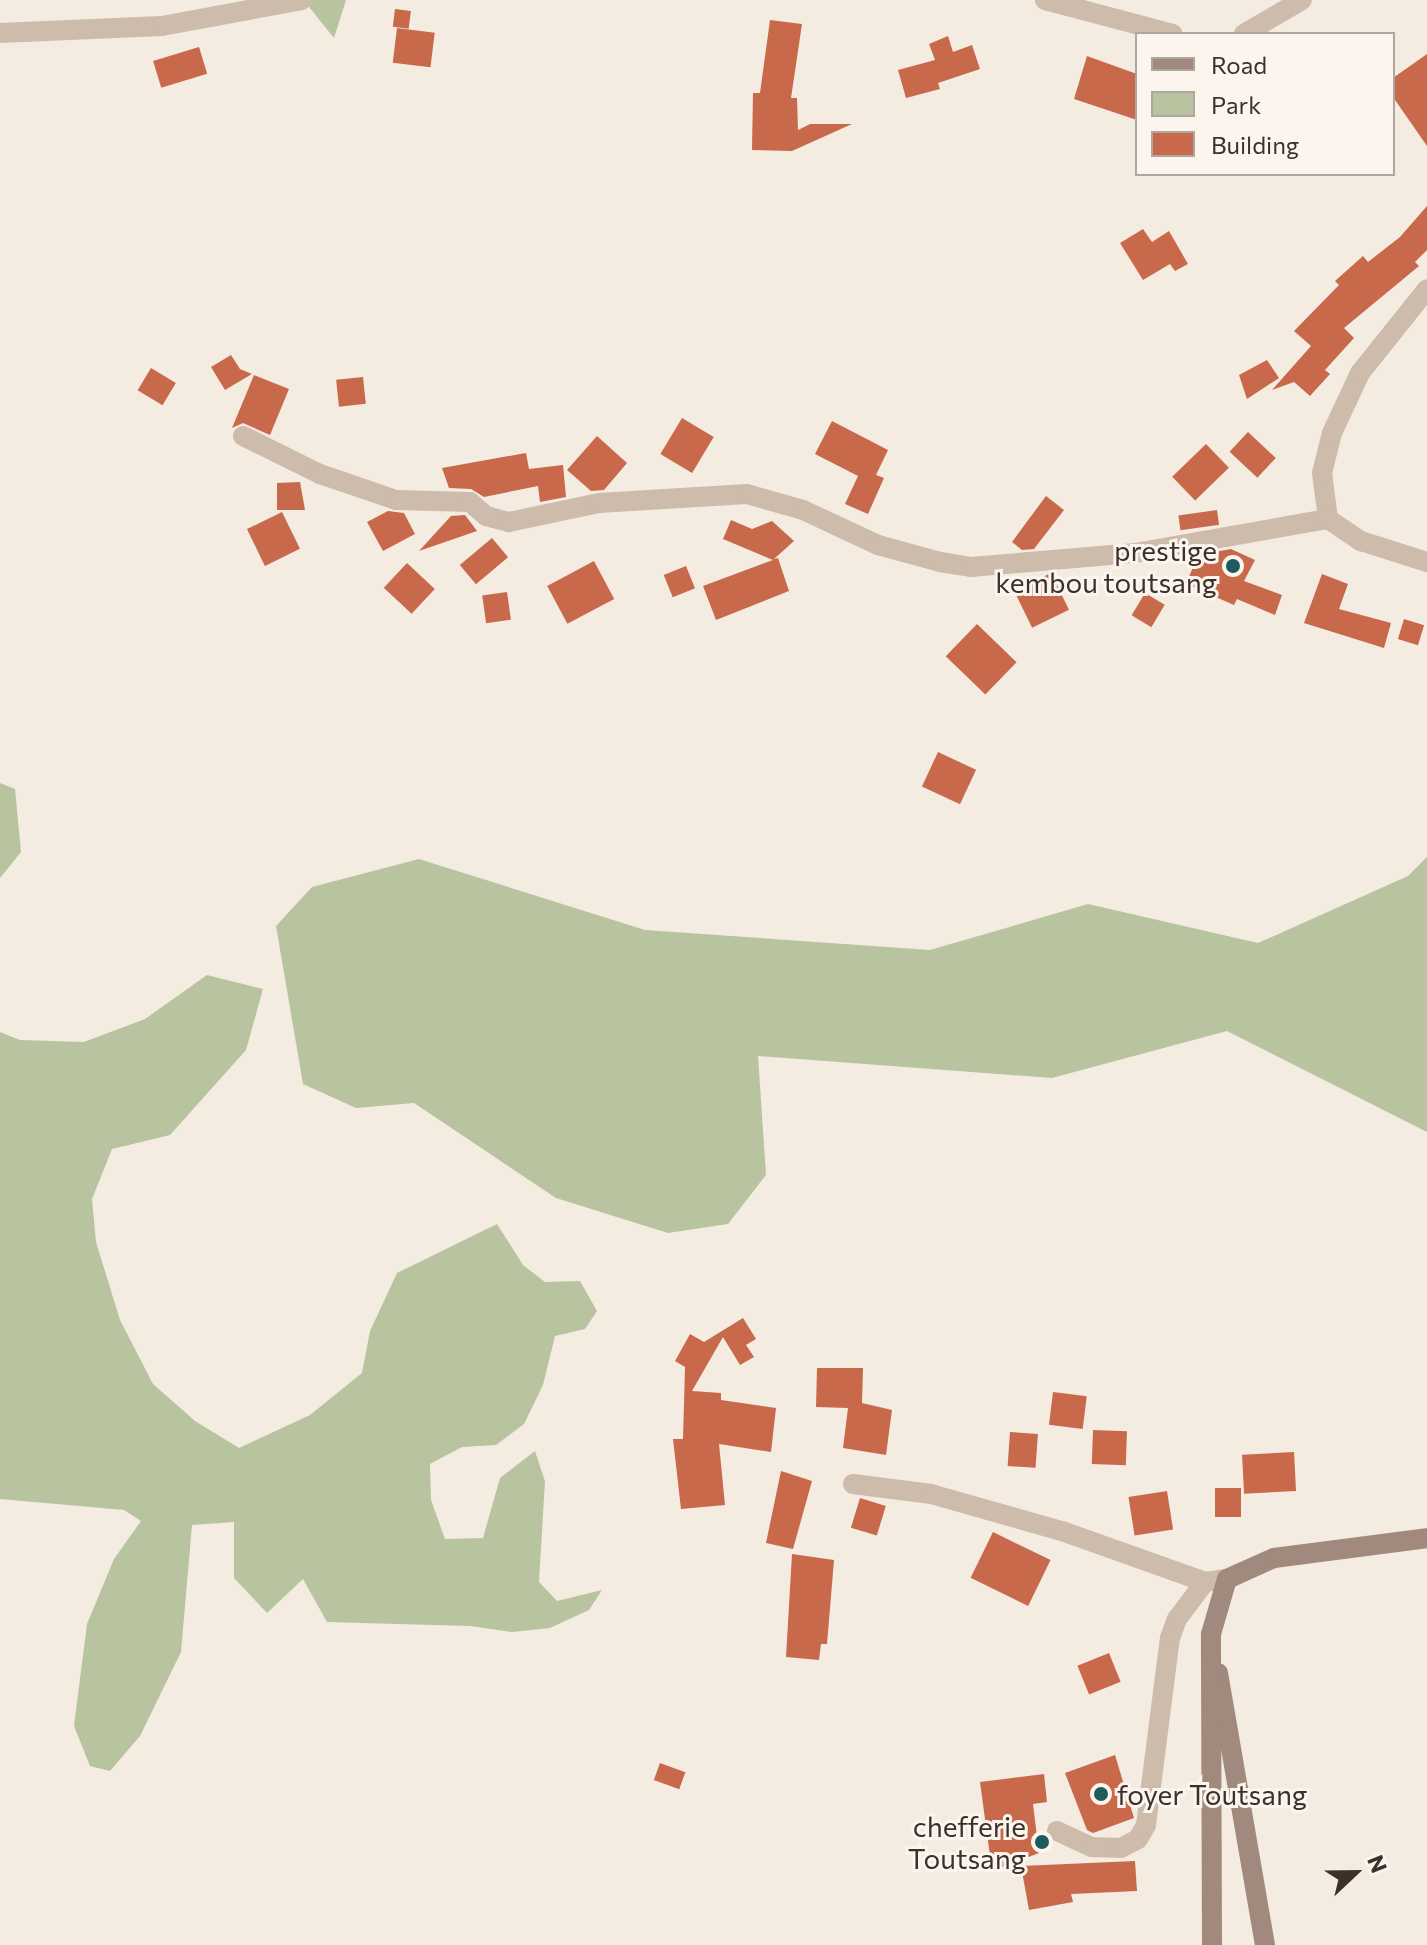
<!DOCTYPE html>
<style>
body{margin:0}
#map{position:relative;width:1427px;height:1945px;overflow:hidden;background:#f4ebe1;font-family:Commissioner,sans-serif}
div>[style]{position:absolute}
.green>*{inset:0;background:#b8c4a0}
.building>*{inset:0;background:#c8694b;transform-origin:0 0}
.street>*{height:20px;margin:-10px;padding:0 10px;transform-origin:10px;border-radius:10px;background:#cdbbac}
.secondary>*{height:20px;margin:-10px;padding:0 10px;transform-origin:10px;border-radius:10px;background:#a18a7d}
.dots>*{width:22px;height:22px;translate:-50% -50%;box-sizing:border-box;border:4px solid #fbf5ee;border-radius:50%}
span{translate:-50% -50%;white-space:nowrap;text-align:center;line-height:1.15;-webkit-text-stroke:6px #fbf5ee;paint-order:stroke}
.poi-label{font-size:28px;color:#3b302b}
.right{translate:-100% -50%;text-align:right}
.left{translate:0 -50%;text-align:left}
.legend{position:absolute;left:1135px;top:32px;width:260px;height:144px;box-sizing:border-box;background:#fbf5ee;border:2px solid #aea6a0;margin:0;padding:10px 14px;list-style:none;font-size:24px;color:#3b302b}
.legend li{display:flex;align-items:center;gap:16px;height:40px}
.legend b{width:40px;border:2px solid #aea6a0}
.north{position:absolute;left:1315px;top:1833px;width:80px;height:80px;-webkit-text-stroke:6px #fbf5ee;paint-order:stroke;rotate:68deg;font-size:22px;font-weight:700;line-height:32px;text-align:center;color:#3b302b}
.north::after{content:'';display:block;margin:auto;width:28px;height:36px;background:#3b302b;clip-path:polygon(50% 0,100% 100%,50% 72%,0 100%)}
</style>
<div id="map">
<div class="green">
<i style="clip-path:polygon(304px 0,346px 0,334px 38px,317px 17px)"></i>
<i style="clip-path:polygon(0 783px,15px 789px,21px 852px,0 878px)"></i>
<i style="clip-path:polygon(1427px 857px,1427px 1132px,1227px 1031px,1052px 1078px,758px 1056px,766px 1175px,728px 1224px,668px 1233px,556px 1198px,414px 1103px,356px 1108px,303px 1084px,276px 926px,312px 887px,419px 859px,645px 930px,930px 950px,1088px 904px,1258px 943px,1408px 876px)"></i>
<i style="clip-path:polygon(207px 975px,263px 989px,246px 1050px,170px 1135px,112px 1149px,92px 1199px,96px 1242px,120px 1320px,153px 1384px,195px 1421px,239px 1448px,310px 1415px,362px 1373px,370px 1331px,397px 1273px,497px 1224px,523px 1265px,545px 1282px,580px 1281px,597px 1311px,585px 1329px,555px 1336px,543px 1385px,524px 1424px,496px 1445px,462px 1447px,430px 1464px,431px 1500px,445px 1539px,483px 1538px,500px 1478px,535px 1451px,545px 1481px,539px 1582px,557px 1601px,602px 1590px,589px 1610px,550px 1628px,512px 1632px,470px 1626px,327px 1622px,303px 1579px,267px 1613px,234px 1578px,234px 1522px,192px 1525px,181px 1652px,140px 1736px,110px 1771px,90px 1766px,74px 1726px,87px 1624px,114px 1559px,141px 1521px,124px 1510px,0 1499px,0 1032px,20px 1040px,84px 1042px,145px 1019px)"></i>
</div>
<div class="building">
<i style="left:395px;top:9px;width:16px;height:18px;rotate:7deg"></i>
<i style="clip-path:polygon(770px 20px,802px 24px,791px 98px,797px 98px,798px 130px,810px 124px,852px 124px,792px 151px,752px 150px,753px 93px,760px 93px)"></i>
<i style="left:397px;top:28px;width:38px;height:35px;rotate:7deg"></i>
<i style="clip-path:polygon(948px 36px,953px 52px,972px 45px,980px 69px,938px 83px,940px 89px,906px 98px,898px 70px,935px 60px,929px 44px)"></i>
<i style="left:199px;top:47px;width:28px;height:48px;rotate:73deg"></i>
<i style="clip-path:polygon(1427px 54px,1427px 146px,1393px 97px,1393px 78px)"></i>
<i style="clip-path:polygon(1087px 56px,1137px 74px,1137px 120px,1074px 99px)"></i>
<i style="clip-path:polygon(1427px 206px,1427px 250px,1415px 262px,1419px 266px,1344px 328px,1354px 338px,1325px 370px,1330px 374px,1310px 396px,1294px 382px,1272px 390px,1311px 346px,1294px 331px,1339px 285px,1335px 281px,1363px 256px,1368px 262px,1400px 237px)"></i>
<i style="clip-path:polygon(1143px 229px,1152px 242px,1169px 231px,1188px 264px,1175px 271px,1170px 264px,1143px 280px,1120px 243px)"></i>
<i style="clip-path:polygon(231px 355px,240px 369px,252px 374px,225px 390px,211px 367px)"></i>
<i style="clip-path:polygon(1267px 360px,1279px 378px,1247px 399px,1239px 375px)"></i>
<i style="left:151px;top:368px;width:29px;height:26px;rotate:31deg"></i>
<i style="clip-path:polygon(254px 375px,289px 389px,270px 435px,243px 423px,232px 428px)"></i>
<i style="left:363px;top:377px;width:27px;height:27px;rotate:84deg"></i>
<i style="left:682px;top:418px;width:37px;height:42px;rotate:31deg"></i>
<i style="clip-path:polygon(832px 421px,888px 450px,876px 475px,884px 478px,868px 514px,845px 504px,858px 476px,815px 454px)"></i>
<i style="left:1248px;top:432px;width:38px;height:27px;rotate:43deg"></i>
<i style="clip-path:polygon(597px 436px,627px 463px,604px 490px,591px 491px,567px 470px)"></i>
<i style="left:1206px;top:444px;width:33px;height:47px;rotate:46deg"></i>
<i style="clip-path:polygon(526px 453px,529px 469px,563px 465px,566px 497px,540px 502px,538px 486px,484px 497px,471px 489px,449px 488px,442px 468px)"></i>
<i style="clip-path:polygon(300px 482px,305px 510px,277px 510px,277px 483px)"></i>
<i style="clip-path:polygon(1046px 496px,1064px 510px,1034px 549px,1022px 550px,1012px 542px)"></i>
<i style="left:1217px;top:510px;width:15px;height:39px;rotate:82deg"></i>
<i style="clip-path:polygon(388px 511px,404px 513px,415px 534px,383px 551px,367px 522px)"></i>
<i style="left:282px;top:512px;width:41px;height:39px;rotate:64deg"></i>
<i style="clip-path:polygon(465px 515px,477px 531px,419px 551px,451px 516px)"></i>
<i style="clip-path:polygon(731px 520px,752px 529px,772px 521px,794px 541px,774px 559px,778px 558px,789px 591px,716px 620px,703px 586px,773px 560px,723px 539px)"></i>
<i style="left:492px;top:538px;width:25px;height:42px;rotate:50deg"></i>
<i style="clip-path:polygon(1231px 549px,1255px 560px,1244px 581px,1282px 595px,1275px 615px,1237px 599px,1234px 605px,1186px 584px,1198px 555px)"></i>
<i style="left:594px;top:561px;width:43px;height:53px;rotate:62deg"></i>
<i style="left:407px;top:563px;width:38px;height:34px;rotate:43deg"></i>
<i style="left:686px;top:566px;width:24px;height:24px;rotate:68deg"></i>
<i style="left:1051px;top:573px;width:41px;height:41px;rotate:64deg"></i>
<i style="clip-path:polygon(1322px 574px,1348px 584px,1339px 609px,1391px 623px,1384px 648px,1304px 623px)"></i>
<i style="left:507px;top:592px;width:28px;height:25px;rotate:82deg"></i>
<i style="left:1145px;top:593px;width:23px;height:26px;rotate:31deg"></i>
<i style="left:1404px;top:619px;width:21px;height:21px;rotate:17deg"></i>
<i style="left:977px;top:624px;width:55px;height:45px;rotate:44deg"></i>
<i style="left:938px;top:752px;width:42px;height:38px;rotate:25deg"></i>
<i style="clip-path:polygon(743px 1318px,756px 1339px,746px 1345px,754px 1357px,740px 1365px,723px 1337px,692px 1391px,721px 1393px,721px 1400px,776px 1408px,771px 1452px,719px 1444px,725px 1505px,681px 1509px,673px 1439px,683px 1439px,685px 1367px,675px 1361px,690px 1334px,704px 1342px)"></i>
<i style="clip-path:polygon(817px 1368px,863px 1368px,862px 1403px,892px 1410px,886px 1455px,843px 1448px,848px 1408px,816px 1407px)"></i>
<i style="left:1053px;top:1392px;width:34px;height:33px;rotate:7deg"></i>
<i style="left:1093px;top:1430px;width:34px;height:34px;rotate:2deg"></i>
<i style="left:1010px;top:1432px;width:28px;height:34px;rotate:4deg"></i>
<i style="left:1294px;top:1452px;width:39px;height:52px;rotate:87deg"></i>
<i style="clip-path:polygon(781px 1471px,812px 1481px,793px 1549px,766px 1543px)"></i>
<i style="left:1215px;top:1488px;width:26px;height:29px"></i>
<i style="left:1167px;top:1491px;width:39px;height:39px;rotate:81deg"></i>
<i style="left:860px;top:1498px;width:27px;height:31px;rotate:17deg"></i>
<i style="left:993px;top:1532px;width:64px;height:51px;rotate:26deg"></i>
<i style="clip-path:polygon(792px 1554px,834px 1560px,827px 1644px,821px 1644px,819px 1660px,786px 1657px)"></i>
<i style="left:1109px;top:1653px;width:31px;height:34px;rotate:68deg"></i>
<i style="clip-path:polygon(1115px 1755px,1134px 1818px,1093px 1833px,1087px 1830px,1065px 1773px)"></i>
<i style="left:660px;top:1763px;width:27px;height:18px;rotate:20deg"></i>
<i style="clip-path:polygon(1044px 1774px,1047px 1802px,1033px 1804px,1039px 1853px,992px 1871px,980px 1782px)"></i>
<i style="clip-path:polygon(1135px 1861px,1137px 1891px,1071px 1894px,1073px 1902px,1029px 1910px,1021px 1866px)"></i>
</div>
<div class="street">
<i style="left:1045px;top:0;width:132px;rotate:14.9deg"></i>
<i style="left:0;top:33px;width:162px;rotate:-2.5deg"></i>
<i style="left:162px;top:26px;width:142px;rotate:-10.5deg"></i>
<i style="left:1244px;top:34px;width:67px;rotate:-30.4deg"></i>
<i style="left:243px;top:436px;width:86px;rotate:26.3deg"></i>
<i style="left:320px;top:474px;width:80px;rotate:18.9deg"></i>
<i style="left:396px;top:500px;width:74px;rotate:1.5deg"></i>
<i style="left:470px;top:502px;width:21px;rotate:41deg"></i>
<i style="left:486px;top:516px;width:24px;rotate:15deg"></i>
<i style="left:509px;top:522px;width:92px;rotate:-11.9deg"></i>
<i style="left:599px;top:503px;width:148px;rotate:-3.5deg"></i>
<i style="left:747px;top:494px;width:58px;rotate:15.9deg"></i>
<i style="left:803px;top:510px;width:83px;rotate:25deg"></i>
<i style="left:878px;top:545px;width:64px;rotate:15.3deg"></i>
<i style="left:940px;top:562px;width:31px;rotate:9deg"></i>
<i style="left:971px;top:567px;width:165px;rotate:-4.9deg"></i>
<i style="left:1135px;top:553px;width:196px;rotate:-10deg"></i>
<i style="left:1328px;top:519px;width:46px;rotate:-97.4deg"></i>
<i style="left:1322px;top:473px;width:41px;rotate:-76deg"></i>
<i style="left:1332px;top:433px;width:66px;rotate:-65deg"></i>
<i style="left:1360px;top:373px;width:107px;rotate:-51.4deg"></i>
<i style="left:1328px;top:519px;width:40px;rotate:34deg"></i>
<i style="left:1361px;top:541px;width:69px;rotate:17.7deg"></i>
<i style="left:853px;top:1484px;width:79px;rotate:7.3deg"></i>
<i style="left:931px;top:1494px;width:136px;rotate:15.8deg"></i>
<i style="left:1062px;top:1531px;width:152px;rotate:19.6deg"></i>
<i style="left:1205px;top:1582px;width:22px;rotate:-8deg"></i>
<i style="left:1057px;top:1831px;width:38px;rotate:25deg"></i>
<i style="left:1092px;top:1847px;width:29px;rotate:2deg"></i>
<i style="left:1121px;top:1848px;width:19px;rotate:-28deg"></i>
<i style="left:1138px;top:1839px;width:16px;rotate:-60deg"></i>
<i style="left:1146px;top:1825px;width:189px;rotate:-82.7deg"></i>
<i style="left:1170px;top:1638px;width:20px;rotate:-70deg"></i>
<i style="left:1177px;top:1619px;width:46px;rotate:-52.9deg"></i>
</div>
<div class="secondary">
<i style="left:1218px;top:1673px;width:276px;rotate:80.2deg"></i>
<i style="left:1212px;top:1945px;width:311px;rotate:-90.2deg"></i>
<i style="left:1211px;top:1634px;width:57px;rotate:-73.8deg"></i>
<i style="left:1227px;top:1579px;width:51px;rotate:-24.1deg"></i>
<i style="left:1274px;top:1558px;width:154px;rotate:-7.4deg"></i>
</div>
<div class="dots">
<i style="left:1233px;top:566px;background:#1f5a5e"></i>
<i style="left:1101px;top:1794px;background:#1f5a5e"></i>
<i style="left:1042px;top:1842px;background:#1f5a5e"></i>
</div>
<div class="poi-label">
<span class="right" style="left:1217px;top:566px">prestige<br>kembou toutsang</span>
<span class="left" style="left:1117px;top:1794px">foyer Toutsang</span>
<span class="right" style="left:1026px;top:1842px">chefferie<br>Toutsang</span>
</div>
<ul class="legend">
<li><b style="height:10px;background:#a18a7d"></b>Road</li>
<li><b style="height:22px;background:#b8c4a0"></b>Park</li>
<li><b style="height:22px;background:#c8694b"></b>Building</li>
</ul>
<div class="north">N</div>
</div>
